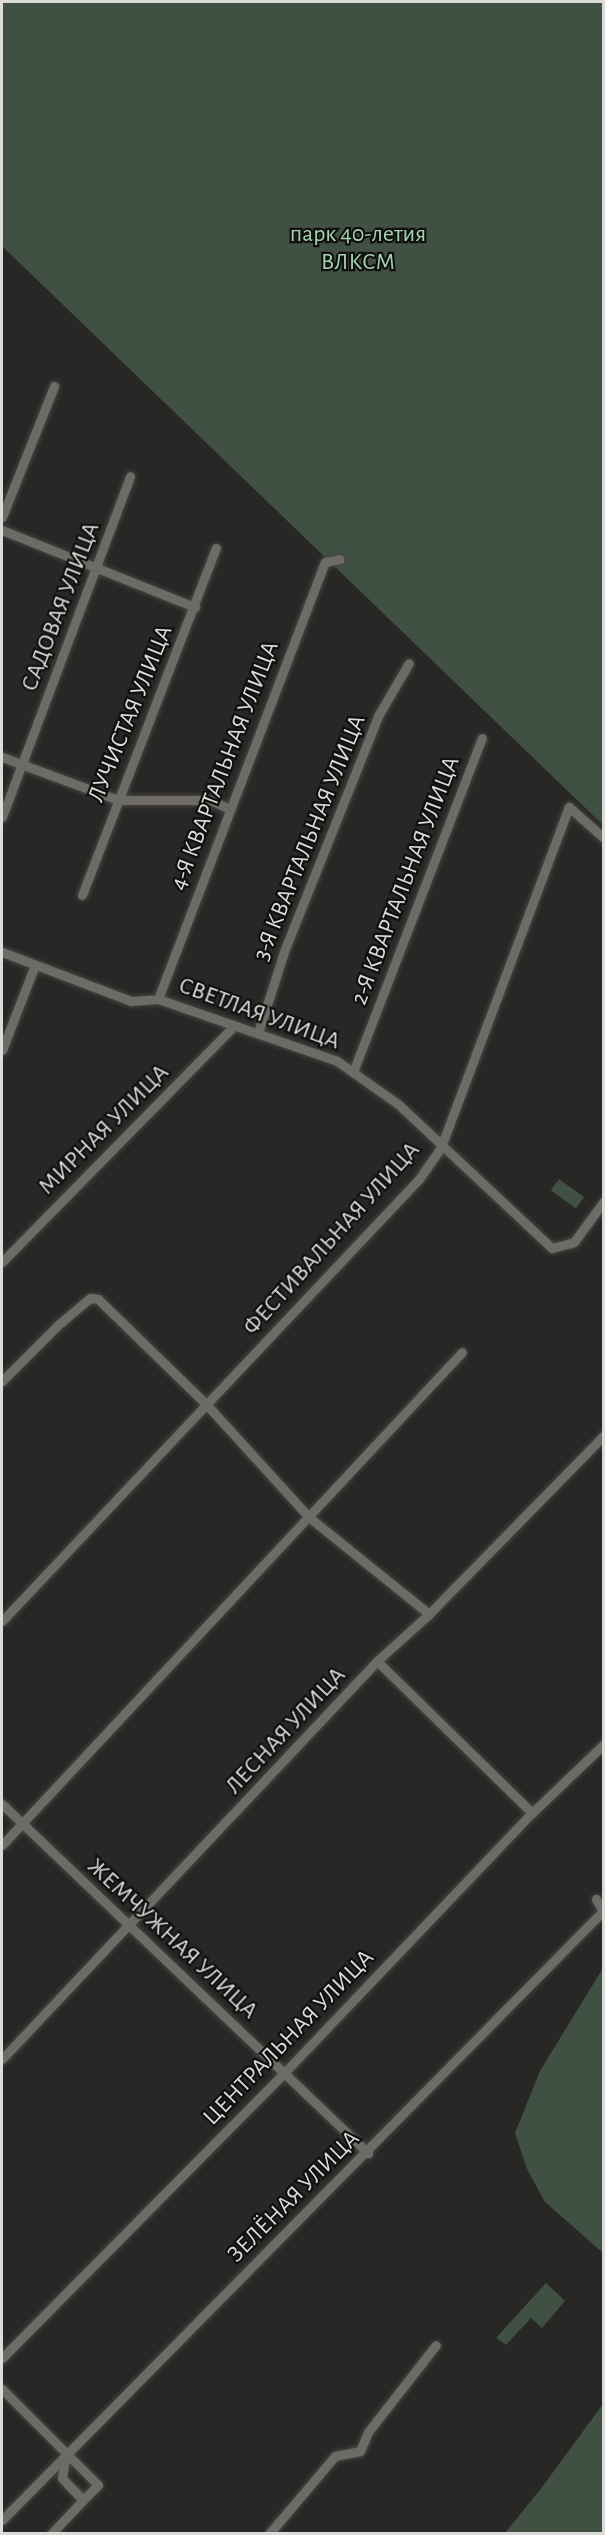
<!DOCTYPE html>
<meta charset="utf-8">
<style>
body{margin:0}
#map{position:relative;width:605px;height:2535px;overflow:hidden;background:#292725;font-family:"Alegreya Sans",sans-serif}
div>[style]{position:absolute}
.green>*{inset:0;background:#405144;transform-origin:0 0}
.roads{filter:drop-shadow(0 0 2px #474543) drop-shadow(0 0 2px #474543)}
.street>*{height:9px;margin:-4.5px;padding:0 4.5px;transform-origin:4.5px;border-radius:4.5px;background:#6d6b68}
span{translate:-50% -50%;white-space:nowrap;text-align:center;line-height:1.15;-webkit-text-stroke:4.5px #11100f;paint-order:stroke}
.park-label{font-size:24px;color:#a1d3ae}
.street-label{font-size:24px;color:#dcdbda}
.frame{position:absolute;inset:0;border:3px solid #dcdbda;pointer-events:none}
</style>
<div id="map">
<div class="green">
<i style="clip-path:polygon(2px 2px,603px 2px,603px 825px,2px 246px)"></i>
<i style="left:559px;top:1179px;width:31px;height:14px;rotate:36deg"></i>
<i style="clip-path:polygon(603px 1968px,603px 2253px,545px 2202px,527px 2169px,515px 2133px,540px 2071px)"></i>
<i style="clip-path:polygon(546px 2283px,565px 2301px,542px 2328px,531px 2318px,506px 2345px,496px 2338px)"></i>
<i style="clip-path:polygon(603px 2404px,603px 2533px,505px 2533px,543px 2486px)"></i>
</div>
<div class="roads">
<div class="street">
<i style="left:2px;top:517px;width:141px;rotate:-68.3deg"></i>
<i style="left:2px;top:530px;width:208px;rotate:21.8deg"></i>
<i style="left:2px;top:757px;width:124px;rotate:20.3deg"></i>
<i style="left:118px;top:800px;width:92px"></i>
<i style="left:210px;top:800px;width:20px;rotate:24deg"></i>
<i style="left:2px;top:817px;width:364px;rotate:-69.4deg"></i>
<i style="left:82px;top:895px;width:372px;rotate:-68.9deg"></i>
<i style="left:2px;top:952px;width:138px;rotate:20.8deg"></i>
<i style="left:131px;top:1001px;width:27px;rotate:-4deg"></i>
<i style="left:158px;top:999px;width:189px;rotate:19.1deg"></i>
<i style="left:337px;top:1061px;width:75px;rotate:35.2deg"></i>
<i style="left:398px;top:1104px;width:211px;rotate:43.1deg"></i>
<i style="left:552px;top:1248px;width:23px;rotate:-15deg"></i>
<i style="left:574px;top:1242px;width:51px;rotate:-53.8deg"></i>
<i style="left:158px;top:999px;width:468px;rotate:-69.1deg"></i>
<i style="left:325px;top:562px;width:15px;rotate:-11deg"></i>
<i style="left:258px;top:1033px;width:88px;rotate:-72.2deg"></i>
<i style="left:285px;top:949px;width:251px;rotate:-68.2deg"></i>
<i style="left:378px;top:716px;width:61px;rotate:-59.7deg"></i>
<i style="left:2px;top:1050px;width:91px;rotate:-68.8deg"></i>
<i style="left:353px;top:1072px;width:358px;rotate:-68.9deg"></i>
<i style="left:2px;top:1262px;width:331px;rotate:-45.5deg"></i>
<i style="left:2px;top:1381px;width:79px;rotate:-45deg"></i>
<i style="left:58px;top:1325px;width:42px;rotate:-40.2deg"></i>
<i style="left:90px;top:1298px;width:8px;rotate:7deg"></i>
<i style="left:98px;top:1299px;width:152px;rotate:44.2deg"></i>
<i style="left:207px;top:1405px;width:153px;rotate:47.7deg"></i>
<i style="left:310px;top:1518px;width:153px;rotate:38.9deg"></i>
<i style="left:2px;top:1621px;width:608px;rotate:-46.67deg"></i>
<i style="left:419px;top:1179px;width:39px;rotate:-55deg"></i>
<i style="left:441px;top:1147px;width:363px;rotate:-69.4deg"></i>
<i style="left:569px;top:807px;width:47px;rotate:41.5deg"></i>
<i style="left:377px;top:1661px;width:217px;rotate:44.4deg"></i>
<i style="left:2px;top:1804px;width:506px;rotate:43.64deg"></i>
<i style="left:2px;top:1845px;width:674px;rotate:-46.98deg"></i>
<i style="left:2px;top:2059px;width:547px;rotate:-46.7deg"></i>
<i style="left:377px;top:1661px;width:70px;rotate:-42.1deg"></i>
<i style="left:429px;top:1614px;width:250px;rotate:-45.6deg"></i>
<i style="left:2px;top:2358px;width:402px;rotate:-45.3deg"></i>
<i style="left:285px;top:2072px;width:358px;rotate:-46.4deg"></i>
<i style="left:532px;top:1813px;width:100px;rotate:-43.8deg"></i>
<i style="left:2px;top:2389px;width:136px;rotate:45deg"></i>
<i style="left:98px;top:2485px;width:21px;rotate:135deg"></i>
<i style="left:2px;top:2520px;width:856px;rotate:-45.38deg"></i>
<i style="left:603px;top:1911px;width:14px;rotate:-120deg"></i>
<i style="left:51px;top:2534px;width:47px;rotate:-46.7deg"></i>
<i style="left:83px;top:2500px;width:30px;rotate:-134deg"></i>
<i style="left:62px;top:2478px;width:25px;rotate:-81deg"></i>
<i style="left:269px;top:2534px;width:102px;rotate:-49.8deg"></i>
<i style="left:335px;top:2456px;width:25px;rotate:-11deg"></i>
<i style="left:360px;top:2451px;width:21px;rotate:-67deg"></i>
<i style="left:368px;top:2432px;width:110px;rotate:-52deg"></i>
</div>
</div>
<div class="park-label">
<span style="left:358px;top:249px">парк 40-летия<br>ВЛКСМ</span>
</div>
<div class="street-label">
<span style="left:61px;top:607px;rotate:-69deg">САДОВАЯ УЛИЦА</span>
<span style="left:131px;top:714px;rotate:-68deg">ЛУЧИСТАЯ УЛИЦА</span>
<span style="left:225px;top:766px;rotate:-69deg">4-Я КВАРТАЛЬНАЯ УЛИЦА</span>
<span style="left:310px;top:838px;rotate:-68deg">3-Я КВАРТАЛЬНАЯ УЛИЦА</span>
<span style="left:406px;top:881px;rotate:-69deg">2-Я КВАРТАЛЬНАЯ УЛИЦА</span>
<span style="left:259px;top:1014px;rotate:20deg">СВЕТЛАЯ УЛИЦА</span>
<span style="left:104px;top:1130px;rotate:-45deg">МИРНАЯ УЛИЦА</span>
<span style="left:332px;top:1239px;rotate:-48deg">ФЕСТИВАЛЬНАЯ УЛИЦА</span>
<span style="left:286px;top:1731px;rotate:-47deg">ЛЕСНАЯ УЛИЦА</span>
<span style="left:172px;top:1939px;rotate:43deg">ЖЕМЧУЖНАЯ УЛИЦА</span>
<span style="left:289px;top:2038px;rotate:-46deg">ЦЕНТРАЛЬНАЯ УЛИЦА</span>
<span style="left:294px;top:2197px;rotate:-45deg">ЗЕЛЁНАЯ УЛИЦА</span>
</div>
<div class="frame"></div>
</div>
